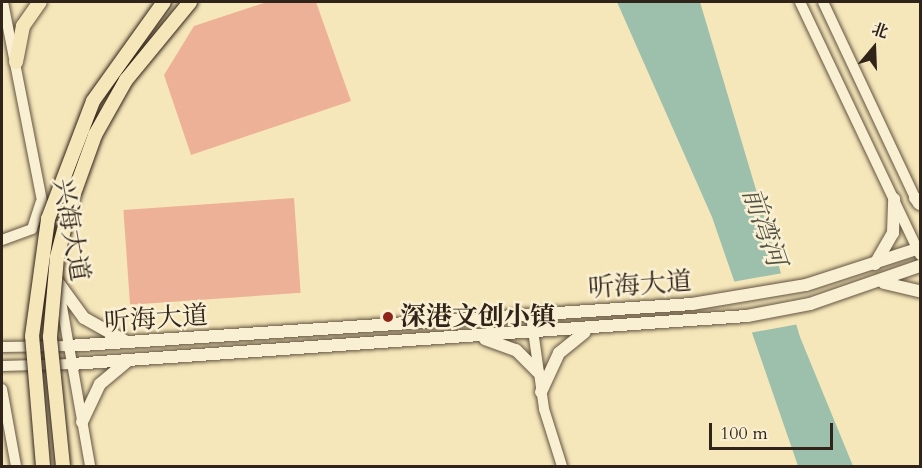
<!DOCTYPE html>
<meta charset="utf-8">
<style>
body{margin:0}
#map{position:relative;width:922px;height:468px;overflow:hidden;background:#f6e7ba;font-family:Cardo,"Noto Serif SC",serif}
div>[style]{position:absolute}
.water>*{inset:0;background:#9dc0ac}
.pier>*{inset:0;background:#f6e7ba}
.building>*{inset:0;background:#edb197;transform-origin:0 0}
.roads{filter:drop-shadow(0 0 2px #625441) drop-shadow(0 0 2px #625441)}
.tertiary>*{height:10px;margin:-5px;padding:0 5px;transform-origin:5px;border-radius:5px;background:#f9efd2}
.secondary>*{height:12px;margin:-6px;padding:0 6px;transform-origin:6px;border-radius:6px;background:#f9efd2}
.primary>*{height:14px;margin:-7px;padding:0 7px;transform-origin:7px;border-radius:7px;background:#f6e7ba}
.bridges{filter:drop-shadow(0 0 2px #302319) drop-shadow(0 0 2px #302319)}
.primary-bridge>*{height:14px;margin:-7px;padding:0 7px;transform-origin:7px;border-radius:7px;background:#f6e7ba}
.dots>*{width:16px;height:16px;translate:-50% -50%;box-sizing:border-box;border:3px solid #f9efd2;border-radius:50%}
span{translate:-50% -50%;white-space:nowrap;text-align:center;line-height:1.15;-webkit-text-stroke:5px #f9efd2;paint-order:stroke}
.street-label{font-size:26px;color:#302319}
.poi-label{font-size:26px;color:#302319;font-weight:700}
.left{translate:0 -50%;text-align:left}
.water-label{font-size:27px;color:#515245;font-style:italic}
.frame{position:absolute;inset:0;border:3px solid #302319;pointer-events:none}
.north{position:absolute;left:844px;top:18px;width:60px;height:60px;-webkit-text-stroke:4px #f9efd2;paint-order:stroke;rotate:19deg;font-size:16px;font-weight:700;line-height:24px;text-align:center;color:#302319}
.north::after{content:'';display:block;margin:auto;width:21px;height:27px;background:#302319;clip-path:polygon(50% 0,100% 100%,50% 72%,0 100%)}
.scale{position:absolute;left:709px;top:423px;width:124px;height:27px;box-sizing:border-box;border:3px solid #302319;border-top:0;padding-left:8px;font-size:18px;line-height:21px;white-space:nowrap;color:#302319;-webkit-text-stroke:4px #f9efd2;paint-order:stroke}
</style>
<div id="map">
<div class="water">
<i style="clip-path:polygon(617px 2px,700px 2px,800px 337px,853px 466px,798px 466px,712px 217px)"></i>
</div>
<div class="pier">
<i style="clip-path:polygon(783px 273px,799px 324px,749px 333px,732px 282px)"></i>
</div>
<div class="building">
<i style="clip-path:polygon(267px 2px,316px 2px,351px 101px,191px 155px,164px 75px,194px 26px)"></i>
<i style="left:294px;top:198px;width:95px;height:171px;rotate:86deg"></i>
</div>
<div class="roads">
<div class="tertiary">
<i style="left:3px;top:2px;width:266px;rotate:78.9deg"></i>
<i style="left:800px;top:2px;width:280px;rotate:64.6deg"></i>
<i style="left:823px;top:2px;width:223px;rotate:64.8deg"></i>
<i style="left:2px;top:240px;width:32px;rotate:-20deg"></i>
<i style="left:32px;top:229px;width:28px;rotate:-72deg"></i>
<i style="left:58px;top:284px;width:185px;rotate:80deg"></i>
<i style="left:531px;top:316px;width:94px;rotate:82deg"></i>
<i style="left:544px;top:409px;width:60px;rotate:72.5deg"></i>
<i style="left:2px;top:347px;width:66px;rotate:-0.9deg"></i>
<i style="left:2px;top:366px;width:70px;rotate:-1.6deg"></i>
<i style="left:2px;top:389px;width:78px;rotate:79.7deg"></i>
</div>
<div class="secondary">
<i style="left:915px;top:198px;width:8px;rotate:50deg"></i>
<i style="left:875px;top:264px;width:36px;rotate:-60deg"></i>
<i style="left:893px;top:233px;width:34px;rotate:-88deg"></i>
<i style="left:57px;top:281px;width:46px;rotate:53.9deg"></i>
<i style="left:84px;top:318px;width:49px;rotate:29.2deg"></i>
<i style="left:884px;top:283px;width:37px;rotate:13deg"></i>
<i style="left:485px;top:339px;width:33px;rotate:20deg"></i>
<i style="left:516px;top:350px;width:31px;rotate:45deg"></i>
<i style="left:68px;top:346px;width:625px;rotate:-3.85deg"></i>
<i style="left:692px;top:304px;width:116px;rotate:-9.5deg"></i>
<i style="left:806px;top:285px;width:120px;rotate:-18deg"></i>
<i style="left:72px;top:364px;width:677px;rotate:-4.07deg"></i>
<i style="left:747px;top:316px;width:64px;rotate:-10.8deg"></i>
<i style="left:810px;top:304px;width:116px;rotate:-19.1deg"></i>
<i style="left:541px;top:392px;width:43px;rotate:-65.2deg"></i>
<i style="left:559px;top:353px;width:33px;rotate:-39deg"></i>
<i style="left:82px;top:422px;width:42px;rotate:-64.7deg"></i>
<i style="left:100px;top:384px;width:34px;rotate:-40deg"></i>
</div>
<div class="primary">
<i style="left:16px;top:62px;width:37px;rotate:-79deg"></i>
<i style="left:23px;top:26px;width:29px;rotate:-55deg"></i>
</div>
</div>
<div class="bridges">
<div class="primary-bridge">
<i style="left:43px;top:466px;width:130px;rotate:-94.8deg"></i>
<i style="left:32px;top:336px;width:118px;rotate:-82.2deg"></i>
<i style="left:48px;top:219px;width:126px;rotate:-69.1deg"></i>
<i style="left:93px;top:101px;width:122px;rotate:-54.4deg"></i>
<i style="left:63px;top:466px;width:130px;rotate:-95.8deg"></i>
<i style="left:50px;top:337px;width:80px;rotate:-85deg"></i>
<i style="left:57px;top:257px;width:60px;rotate:-75.5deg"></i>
<i style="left:72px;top:199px;width:68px;rotate:-70.2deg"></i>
<i style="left:95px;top:135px;width:63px;rotate:-60.6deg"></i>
<i style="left:126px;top:80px;width:101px;rotate:-50.6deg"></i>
</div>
</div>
<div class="dots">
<i style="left:388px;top:317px;background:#8f2418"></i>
</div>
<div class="street-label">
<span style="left:71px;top:230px;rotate:80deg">兴海大道</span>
<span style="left:640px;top:285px;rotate:-4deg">听海大道</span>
<span style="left:156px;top:319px;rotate:-4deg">听海大道</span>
</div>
<div class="poi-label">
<span class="left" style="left:400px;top:317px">深港文创小镇</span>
</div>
<div class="water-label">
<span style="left:764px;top:227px;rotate:71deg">前湾河</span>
</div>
<div class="frame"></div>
<div class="north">北</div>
<div class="scale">100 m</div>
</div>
